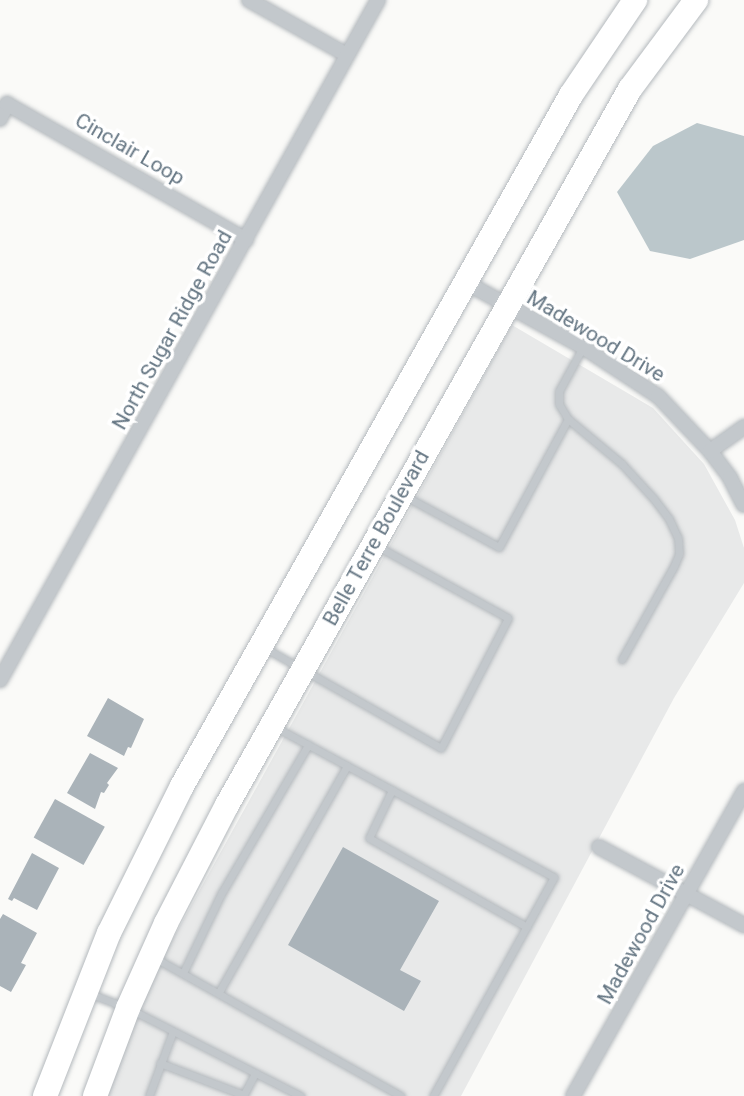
<!DOCTYPE html>
<style>
body{margin:0}
#map{position:relative;width:744px;height:1096px;overflow:hidden;background:#fafaf8;font-family:Roboto,sans-serif}
div>[style]{position:absolute}
.built>*{inset:0;background:#e8e9e9}
.water>*{inset:0;background:#bbc7cb}
.building>*{inset:0;background:#aab3b9;transform-origin:0 0}
.roads{filter:drop-shadow(0 0 2px #b4b9bd) drop-shadow(0 0 2px #b4b9bd)}
.service>*{height:7px;margin:-3.5px;padding:0 3.5px;transform-origin:3.5px;border-radius:3.5px;background:#c3c8cc}
.minor>*{height:14px;margin:-7px;padding:0 7px;transform-origin:7px;border-radius:7px;background:#c3c8cc}
.trunk>*{height:24px;margin:-12px;padding:0 12px;transform-origin:12px;border-radius:12px;background:#fff}
span{translate:-50% -50%;white-space:nowrap;text-align:center;line-height:1.15;-webkit-text-stroke:7px #fff;paint-order:stroke}
.street-label{font-size:21px;color:#657683}
</style>
<div id="map">
<div class="built">
<i style="clip-path:polygon(512px 325px,653px 408px,704px 464px,735px 520px,744px 548px,744px 583px,674px 698px,461px 1096px,103px 1096px,144px 991px)"></i>
</div>
<div class="water">
<i style="clip-path:polygon(697px 123px,744px 136px,744px 240px,690px 259px,650px 251px,617px 192px,653px 146px)"></i>
</div>
<div class="building">
<i style="clip-path:polygon(108px 698px,144px 719px,131px 748px,128px 747px,124px 756px,87px 736px)"></i>
<i style="clip-path:polygon(90px 753px,118px 768px,107px 783px,109px 785px,104px 793px,101px 792px,95px 809px,67px 793px)"></i>
<i style="left:55px;top:799px;width:57px;height:44px;rotate:29deg"></i>
<i style="clip-path:polygon(343px 847px,439px 901px,400px 970px,421px 981px,404px 1011px,288px 945px)"></i>
<i style="clip-path:polygon(32px 853px,59px 868px,37px 910px,14px 898px,12px 901px,8px 899px)"></i>
<i style="clip-path:polygon(3px 914px,37px 933px,21px 963px,26px 965px,11px 992px,0 986px,0 919px)"></i>
</div>
<div class="roads">
<div class="service">
<i style="left:568px;top:419px;width:70px;rotate:39.8deg"></i>
<i style="left:622px;top:464px;width:47px;rotate:47.6deg"></i>
<i style="left:654px;top:499px;width:25px;rotate:53deg"></i>
<i style="left:669px;top:519px;width:21px;rotate:65deg"></i>
<i style="left:678px;top:538px;width:16px;rotate:86deg"></i>
<i style="left:679px;top:554px;width:13px;rotate:113deg"></i>
<i style="left:674px;top:566px;width:107px;rotate:119.2deg"></i>
<i style="left:405px;top:496px;width:107px;rotate:28.5deg"></i>
<i style="left:499px;top:547px;width:145px;rotate:-61.7deg"></i>
<i style="left:568px;top:419px;width:17px;rotate:-121deg"></i>
<i style="left:559px;top:404px;width:13px;rotate:-90deg"></i>
<i style="left:559px;top:391px;width:50px;rotate:-61.4deg"></i>
<i style="left:265px;top:648px;width:202px;rotate:29.6deg"></i>
<i style="left:441px;top:748px;width:146px;rotate:-62.7deg"></i>
<i style="left:508px;top:618px;width:149px;rotate:-151.2deg"></i>
<i style="left:275px;top:727px;width:317px;rotate:28.3deg"></i>
<i style="left:554px;top:877px;width:250px;rotate:118.9deg"></i>
<i style="left:392px;top:790px;width:53px;rotate:115.6deg"></i>
<i style="left:369px;top:838px;width:181px;rotate:29.4deg"></i>
<i style="left:155px;top:958px;width:282px;rotate:29.3deg"></i>
<i style="left:183px;top:973px;width:88px;rotate:-64.3deg"></i>
<i style="left:221px;top:894px;width:173px;rotate:-59.7deg"></i>
<i style="left:219px;top:992px;width:260px;rotate:-60.5deg"></i>
<i style="left:91px;top:994px;width:40px;rotate:21deg"></i>
<i style="left:128px;top:1008px;width:194px;rotate:27deg"></i>
<i style="left:160px;top:1063px;width:90px;rotate:20.9deg"></i>
<i style="left:149px;top:1096px;width:69px;rotate:-69.7deg"></i>
<i style="left:243px;top:1096px;width:26px;rotate:-62deg"></i>
</div>
<div class="minor">
<i style="left:249px;top:0;width:112px;rotate:29.3deg"></i>
<i style="left:0;top:119px;width:17px;rotate:-65deg"></i>
<i style="left:7px;top:104px;width:275px;rotate:29.6deg"></i>
<i style="left:465px;top:282px;width:135px;rotate:28.8deg"></i>
<i style="left:583px;top:347px;width:90px;rotate:33.2deg"></i>
<i style="left:658px;top:396px;width:76px;rotate:46.6deg"></i>
<i style="left:710px;top:451px;width:34px;rotate:53deg"></i>
<i style="left:730px;top:478px;width:30px;rotate:63deg"></i>
<i style="left:710px;top:451px;width:42px;rotate:-35.2deg"></i>
<i style="left:0;top:680px;width:778px;rotate:-60.93deg"></i>
<i style="left:599px;top:847px;width:165px;rotate:28.3deg"></i>
<i style="left:573px;top:1096px;width:350px;rotate:-60.7deg"></i>
</div>
<div class="trunk">
<i style="left:45px;top:1096px;width:175px;rotate:-68.6deg"></i>
<i style="left:109px;top:933px;width:164px;rotate:-63.6deg"></i>
<i style="left:182px;top:786px;width:793px;rotate:-60.62deg"></i>
<i style="left:571px;top:95px;width:115px;rotate:-56deg"></i>
<i style="left:95px;top:1096px;width:94px;rotate:-69.4deg"></i>
<i style="left:128px;top:1008px;width:93px;rotate:-65.9deg"></i>
<i style="left:166px;top:923px;width:133px;rotate:-62.7deg"></i>
<i style="left:227px;top:805px;width:822px;rotate:-60.63deg"></i>
<i style="left:630px;top:89px;width:111px;rotate:-53.4deg"></i>
</div>
</div>
<div class="street-label">
<span style="left:130px;top:149px;rotate:30deg">Cinclair Loop</span>
<span style="left:172px;top:330px;rotate:-61deg">North Sugar Ridge Road</span>
<span style="left:596px;top:336px;rotate:31deg">Madewood Drive</span>
<span style="left:376px;top:538px;rotate:-61deg">Belle Terre Boulevard</span>
<span style="left:641px;top:934px;rotate:-61deg">Madewood Drive</span>
</div>
</div>
